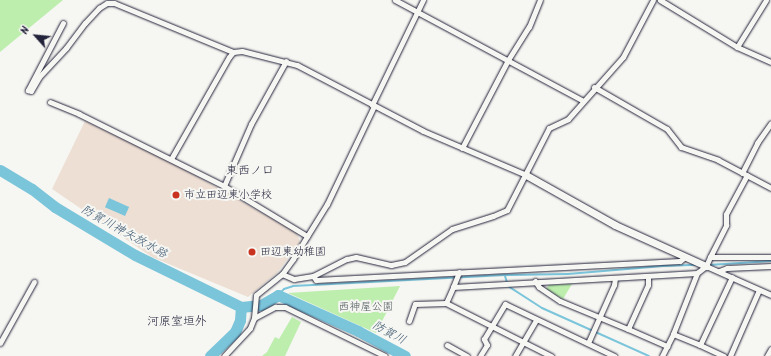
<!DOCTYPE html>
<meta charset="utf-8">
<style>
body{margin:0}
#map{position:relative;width:771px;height:356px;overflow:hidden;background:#f6f6f2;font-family:Kalam,"Klee One",sans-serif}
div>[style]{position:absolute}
.built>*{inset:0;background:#eddfd3}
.green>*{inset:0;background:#bdeead}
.water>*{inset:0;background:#7bc5db;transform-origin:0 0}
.stream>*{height:2px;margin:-1px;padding:0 1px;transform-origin:1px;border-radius:1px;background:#7bc5db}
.river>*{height:11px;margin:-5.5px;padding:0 5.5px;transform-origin:5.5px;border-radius:5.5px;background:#7bc5db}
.roads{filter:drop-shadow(0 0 1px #22223b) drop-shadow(0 0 1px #22223b)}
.street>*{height:5px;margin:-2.5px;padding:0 2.5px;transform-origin:2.5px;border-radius:2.5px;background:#f6f6f2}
.secondary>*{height:7px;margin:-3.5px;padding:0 3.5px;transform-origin:3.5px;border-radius:3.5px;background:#f6f6f2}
.dots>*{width:11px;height:11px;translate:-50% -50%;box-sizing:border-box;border:2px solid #f6f6f2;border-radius:50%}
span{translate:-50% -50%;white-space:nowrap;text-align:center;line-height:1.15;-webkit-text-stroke:4px #f6f6f2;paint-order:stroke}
.poi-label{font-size:11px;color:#22223b}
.left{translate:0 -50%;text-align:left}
.park-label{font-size:11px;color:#495558}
.neighbourhood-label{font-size:12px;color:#22223b}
.water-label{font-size:12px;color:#415b73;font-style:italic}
.north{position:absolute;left:16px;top:16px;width:40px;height:40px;-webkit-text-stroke:3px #f6f6f2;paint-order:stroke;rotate:297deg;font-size:11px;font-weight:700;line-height:16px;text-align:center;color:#22223b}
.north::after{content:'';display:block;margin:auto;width:14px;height:18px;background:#22223b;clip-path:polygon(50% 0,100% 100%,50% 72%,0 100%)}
</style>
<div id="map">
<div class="built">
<i style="clip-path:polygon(85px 121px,167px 160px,224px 191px,297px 233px,300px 242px,277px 273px,248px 297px,152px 257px,52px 189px)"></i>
</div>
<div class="green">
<i style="clip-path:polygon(0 0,63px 0,0 52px)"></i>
<i style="clip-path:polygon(572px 284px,563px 299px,546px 289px,549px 285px)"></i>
<i style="clip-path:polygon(400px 286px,376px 333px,288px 293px)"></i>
<i style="clip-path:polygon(292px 317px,301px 322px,285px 356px,262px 356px,267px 352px,275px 337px,279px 339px)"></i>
</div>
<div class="water">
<i style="left:109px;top:198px;width:22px;height:10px;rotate:24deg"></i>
</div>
<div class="stream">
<i style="left:708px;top:265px;width:63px;rotate:-3.6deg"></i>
<i style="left:505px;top:276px;width:10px;rotate:73deg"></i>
<i style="left:508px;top:286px;width:40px;rotate:32.9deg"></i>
<i style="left:542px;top:308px;width:117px;rotate:24.2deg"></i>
<i style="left:278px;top:295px;width:8px;rotate:-45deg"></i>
<i style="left:284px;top:289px;width:9px;rotate:-18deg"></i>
<i style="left:293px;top:286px;width:212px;rotate:-3deg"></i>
<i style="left:505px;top:275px;width:63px;rotate:-0.9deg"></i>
<i style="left:568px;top:274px;width:95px;rotate:-4.8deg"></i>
<i style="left:663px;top:266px;width:35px;rotate:-2deg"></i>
</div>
<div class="river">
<i style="left:0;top:170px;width:37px;rotate:31deg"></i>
<i style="left:32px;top:189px;width:29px;rotate:38deg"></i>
<i style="left:55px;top:207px;width:93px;rotate:31deg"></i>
<i style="left:135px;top:255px;width:118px;rotate:26.1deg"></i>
<i style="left:241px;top:307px;width:20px;rotate:-6deg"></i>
<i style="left:261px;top:305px;width:20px;rotate:-30deg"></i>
<i style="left:278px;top:295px;width:88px;rotate:24.2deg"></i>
<i style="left:358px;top:331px;width:53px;rotate:28deg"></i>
<i style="left:210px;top:356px;width:35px;rotate:-44deg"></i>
<i style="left:235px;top:332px;width:13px;rotate:-67deg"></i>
<i style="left:240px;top:320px;width:13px;rotate:-86deg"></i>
</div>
<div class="roads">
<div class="street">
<i style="left:395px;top:0;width:213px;rotate:28.2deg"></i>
<i style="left:660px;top:0;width:90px;rotate:31.4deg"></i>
<i style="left:737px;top:47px;width:37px;rotate:24deg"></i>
<i style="left:63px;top:23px;width:76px;rotate:117.6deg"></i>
<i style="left:28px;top:90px;width:3px;rotate:18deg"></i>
<i style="left:31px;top:91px;width:16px;rotate:-60deg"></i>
<i style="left:39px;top:77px;width:40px;rotate:-47deg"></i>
<i style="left:66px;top:48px;width:31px;rotate:-53deg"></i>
<i style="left:85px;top:23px;width:21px;rotate:-47deg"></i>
<i style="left:99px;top:8px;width:9px;rotate:-32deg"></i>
<i style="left:107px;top:3px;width:7px"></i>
<i style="left:114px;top:3px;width:129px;rotate:22.4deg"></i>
<i style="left:737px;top:47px;width:55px;rotate:-58.3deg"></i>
<i style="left:594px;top:87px;width:84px;rotate:29.9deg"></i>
<i style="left:667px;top:129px;width:23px;rotate:52deg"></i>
<i style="left:681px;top:147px;width:39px;rotate:19deg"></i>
<i style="left:718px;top:160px;width:60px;rotate:27.8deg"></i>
<i style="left:50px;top:102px;width:31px;rotate:22deg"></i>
<i style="left:79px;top:114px;width:162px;rotate:26.4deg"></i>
<i style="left:224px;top:186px;width:97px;rotate:31.1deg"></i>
<i style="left:372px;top:105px;width:117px;rotate:-64.1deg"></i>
<i style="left:374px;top:106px;width:109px;rotate:115.6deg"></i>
<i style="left:327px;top:204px;width:65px;rotate:121.7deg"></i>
<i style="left:293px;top:259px;width:19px;rotate:126deg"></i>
<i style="left:282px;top:274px;width:33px;rotate:141deg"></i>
<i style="left:256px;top:295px;width:23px;rotate:95deg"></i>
<i style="left:254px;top:318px;width:24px;rotate:-28deg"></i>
<i style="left:275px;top:307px;width:10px"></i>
<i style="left:285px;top:307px;width:111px;rotate:26.1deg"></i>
<i style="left:462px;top:148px;width:99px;rotate:-62.4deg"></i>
<i style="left:508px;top:60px;width:39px;rotate:-58deg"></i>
<i style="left:529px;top:27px;width:29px;rotate:-68deg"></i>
<i style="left:171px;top:159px;width:117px;rotate:-60.4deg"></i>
<i style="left:229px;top:57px;width:6px;rotate:-51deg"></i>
<i style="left:233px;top:52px;width:9px;rotate:-6deg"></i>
<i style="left:242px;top:51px;width:57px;rotate:14.3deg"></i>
<i style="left:297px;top:65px;width:142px;rotate:27.6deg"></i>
<i style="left:423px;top:131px;width:112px;rotate:23.1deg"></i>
<i style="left:742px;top:173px;width:34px;rotate:-63deg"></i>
<i style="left:757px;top:143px;width:24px;rotate:-55deg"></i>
<i style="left:224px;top:186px;width:68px;rotate:-66.5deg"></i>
<i style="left:251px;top:124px;width:72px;rotate:-60.9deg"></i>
<i style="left:710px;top:257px;width:36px;rotate:-63deg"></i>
<i style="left:726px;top:225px;width:11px;rotate:-90deg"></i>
<i style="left:726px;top:214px;width:44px;rotate:-61.7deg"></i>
<i style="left:706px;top:266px;width:71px;rotate:24deg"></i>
<i style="left:719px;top:271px;width:9px;rotate:-21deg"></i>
<i style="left:727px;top:268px;width:44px;rotate:-2.6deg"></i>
<i style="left:282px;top:274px;width:13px;rotate:23deg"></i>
<i style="left:294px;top:279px;width:19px;rotate:-9deg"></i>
<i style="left:313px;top:276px;width:5px;rotate:53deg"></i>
<i style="left:316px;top:280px;width:364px;rotate:-3deg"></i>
<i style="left:680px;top:261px;width:6px;rotate:-39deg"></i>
<i style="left:313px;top:276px;width:38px;rotate:-27deg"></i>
<i style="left:347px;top:259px;width:9px;rotate:-13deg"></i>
<i style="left:356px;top:257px;width:36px;rotate:13deg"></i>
<i style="left:391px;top:265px;width:14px;rotate:-12deg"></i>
<i style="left:405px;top:262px;width:57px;rotate:-35.1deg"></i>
<i style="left:452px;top:229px;width:43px;rotate:-17.6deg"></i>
<i style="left:493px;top:216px;width:15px;rotate:-23deg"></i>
<i style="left:507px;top:210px;width:92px;rotate:-62.9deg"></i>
<i style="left:549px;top:128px;width:21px;rotate:-25deg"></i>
<i style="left:568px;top:119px;width:83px;rotate:-48.4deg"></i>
<i style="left:623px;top:57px;width:64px;rotate:-62.2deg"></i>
<i style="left:535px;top:281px;width:7px;rotate:56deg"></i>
<i style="left:539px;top:287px;width:25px;rotate:34deg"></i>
<i style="left:560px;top:301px;width:74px;rotate:22.4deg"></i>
<i style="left:628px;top:329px;width:48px;rotate:-65.6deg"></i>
<i style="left:648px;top:285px;width:9px;rotate:-90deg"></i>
<i style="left:453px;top:287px;width:16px;rotate:-68deg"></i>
<i style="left:446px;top:303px;width:17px;rotate:-66deg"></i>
<i style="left:453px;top:287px;width:244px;rotate:-3.3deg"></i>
<i style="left:409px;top:321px;width:18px;rotate:-71deg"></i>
<i style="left:415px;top:304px;width:31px;rotate:-2deg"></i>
<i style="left:446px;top:303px;width:118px;rotate:26.8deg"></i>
<i style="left:628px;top:329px;width:43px;rotate:23.6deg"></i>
<i style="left:673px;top:334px;width:29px;rotate:22deg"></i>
<i style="left:700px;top:345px;width:75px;rotate:-64.8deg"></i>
<i style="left:0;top:343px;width:70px;rotate:-60.9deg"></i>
<i style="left:588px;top:343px;width:64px;rotate:-65.9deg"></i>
<i style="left:614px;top:285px;width:7px;rotate:-82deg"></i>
<i style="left:447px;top:345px;width:23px;rotate:29deg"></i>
<i style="left:700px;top:345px;width:26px;rotate:25deg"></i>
<i style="left:224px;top:356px;width:38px;rotate:-47deg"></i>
<i style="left:250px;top:328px;width:11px;rotate:-68deg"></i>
<i style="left:480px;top:356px;width:13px;rotate:-58deg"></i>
<i style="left:487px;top:345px;width:7px;rotate:-117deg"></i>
<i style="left:484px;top:339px;width:41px;rotate:-59deg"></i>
<i style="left:505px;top:304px;width:121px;rotate:25.5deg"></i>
<i style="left:515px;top:356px;width:42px;rotate:-59.7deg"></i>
<i style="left:662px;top:356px;width:25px;rotate:-63deg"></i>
<i style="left:673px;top:334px;width:66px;rotate:-68.5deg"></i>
<i style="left:697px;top:273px;width:11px;rotate:-38deg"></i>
<i style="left:706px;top:266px;width:10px;rotate:-66deg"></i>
<i style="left:710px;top:257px;width:61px"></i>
<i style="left:730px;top:356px;width:72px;rotate:-66.3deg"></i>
<i style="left:767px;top:356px;width:8px;rotate:-60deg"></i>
</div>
<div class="secondary">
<i style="left:526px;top:175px;width:102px;rotate:29.3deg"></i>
<i style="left:615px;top:225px;width:100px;rotate:24.3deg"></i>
</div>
</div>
<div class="dots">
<i style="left:176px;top:195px;background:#c8321e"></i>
<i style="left:252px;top:252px;background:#c8321e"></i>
</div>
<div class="poi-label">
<span class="left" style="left:184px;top:195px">市立田辺東小学校</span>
<span class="left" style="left:260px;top:252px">田辺東幼稚園</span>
</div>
<div class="park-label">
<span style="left:366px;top:307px">西神屋公園</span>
</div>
<div class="neighbourhood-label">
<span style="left:250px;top:171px">東西ノ口</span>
<span style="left:177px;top:322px">河原室垣外</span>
</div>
<div class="water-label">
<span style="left:124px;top:232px;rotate:29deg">防賀川神矢放水路</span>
<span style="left:389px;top:333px;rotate:28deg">防賀川</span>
</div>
<div class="north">N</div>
</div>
